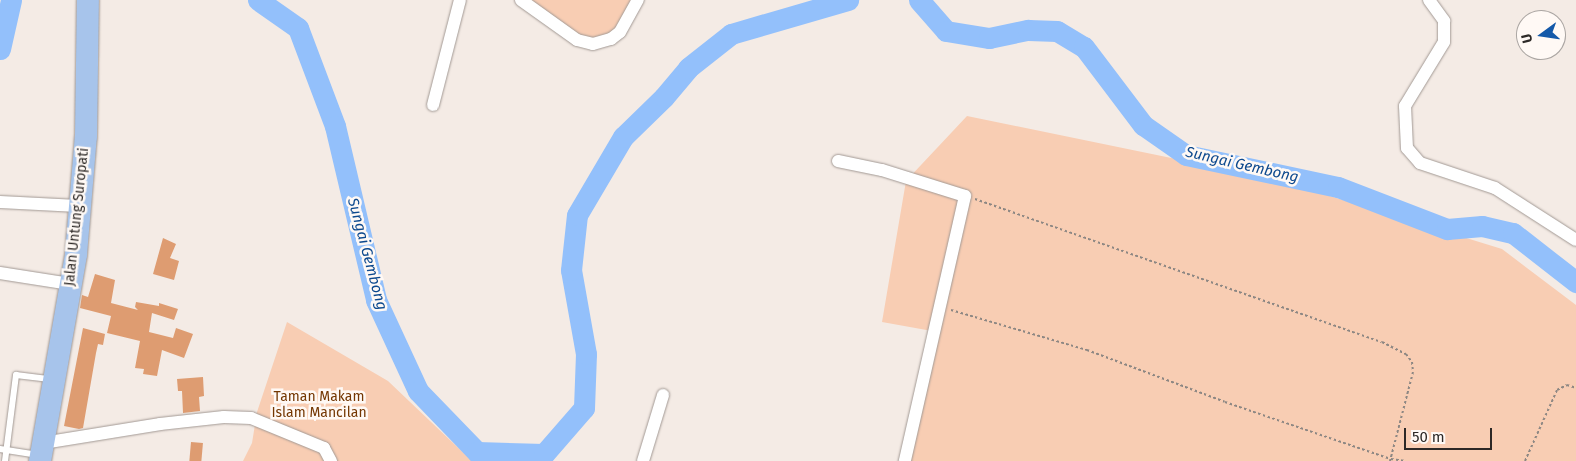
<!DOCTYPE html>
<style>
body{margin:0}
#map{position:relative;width:1576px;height:461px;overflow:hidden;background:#f4ebe5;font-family:"Fira Sans",sans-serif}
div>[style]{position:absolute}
.green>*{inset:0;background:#f8cdb3}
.river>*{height:21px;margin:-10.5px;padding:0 10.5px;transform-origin:10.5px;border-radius:10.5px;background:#93c0fb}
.building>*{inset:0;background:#de9c71;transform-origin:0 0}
.path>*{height:2px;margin-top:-1px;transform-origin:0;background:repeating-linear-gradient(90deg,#8d8783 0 2.5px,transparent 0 5px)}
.roads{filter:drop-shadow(0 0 1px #a29994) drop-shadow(0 0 1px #a29994)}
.lane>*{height:6px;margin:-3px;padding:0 3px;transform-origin:3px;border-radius:3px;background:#fff}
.street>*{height:12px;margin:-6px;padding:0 6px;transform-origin:6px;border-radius:6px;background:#fff}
.highway>*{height:22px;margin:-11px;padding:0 11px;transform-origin:11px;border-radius:11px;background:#a7c4eb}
span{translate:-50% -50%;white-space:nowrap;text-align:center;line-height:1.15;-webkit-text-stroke:5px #fff9f5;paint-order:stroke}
.street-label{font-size:14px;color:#2d2927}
.park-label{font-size:14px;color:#743702}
.water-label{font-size:15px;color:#0d498e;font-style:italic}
.north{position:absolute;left:1516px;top:10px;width:50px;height:50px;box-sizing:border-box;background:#fff9f5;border:1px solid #aba6a3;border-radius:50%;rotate:256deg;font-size:14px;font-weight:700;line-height:20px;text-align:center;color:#2d2927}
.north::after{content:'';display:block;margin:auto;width:18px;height:22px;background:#1459a9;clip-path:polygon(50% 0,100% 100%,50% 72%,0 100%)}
.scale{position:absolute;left:1404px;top:428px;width:88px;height:22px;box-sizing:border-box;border:2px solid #2d2927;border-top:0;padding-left:6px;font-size:15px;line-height:18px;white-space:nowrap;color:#2d2927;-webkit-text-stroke:4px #fff9f5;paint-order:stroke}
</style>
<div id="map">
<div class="green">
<i style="clip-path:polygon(530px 0,634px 0,621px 28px,599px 40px,578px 35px)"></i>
<i style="clip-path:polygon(967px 116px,1278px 180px,1502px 249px,1576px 305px,1576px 461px,908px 461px,932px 331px,882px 322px,906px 181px)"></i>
<i style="clip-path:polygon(287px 322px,388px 381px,472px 461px,243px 461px,252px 443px,257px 412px)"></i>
</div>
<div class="river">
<i style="left:258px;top:0;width:49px;rotate:35deg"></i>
<i style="left:298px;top:28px;width:105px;rotate:69.3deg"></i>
<i style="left:335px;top:126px;width:179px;rotate:76.7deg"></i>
<i style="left:376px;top:300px;width:100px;rotate:65.2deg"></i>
<i style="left:418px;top:391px;width:85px;rotate:46deg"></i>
<i style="left:477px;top:452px;width:67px;rotate:1.7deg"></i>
<i style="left:544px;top:454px;width:61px;rotate:-49deg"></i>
<i style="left:584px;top:408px;width:54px;rotate:-87.9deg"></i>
<i style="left:586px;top:354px;width:85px;rotate:-100.1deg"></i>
<i style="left:571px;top:270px;width:55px;rotate:-83.8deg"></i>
<i style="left:577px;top:215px;width:91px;rotate:-59.5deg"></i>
<i style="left:623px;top:137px;width:57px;rotate:-44.3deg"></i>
<i style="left:664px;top:97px;width:38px;rotate:-50deg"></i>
<i style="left:688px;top:68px;width:55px;rotate:-38.3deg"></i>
<i style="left:731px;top:34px;width:122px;rotate:-16.2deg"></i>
<i style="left:919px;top:0;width:41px;rotate:48.9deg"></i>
<i style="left:946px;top:31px;width:44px;rotate:9.2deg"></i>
<i style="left:989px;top:38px;width:40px;rotate:-12deg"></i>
<i style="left:1028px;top:30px;width:29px;rotate:2deg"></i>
<i style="left:1057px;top:31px;width:31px;rotate:31deg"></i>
<i style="left:1084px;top:47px;width:98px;rotate:52.9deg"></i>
<i style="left:1143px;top:125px;width:52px;rotate:34.9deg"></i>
<i style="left:1186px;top:155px;width:155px;rotate:11.9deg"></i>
<i style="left:1338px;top:187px;width:117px;rotate:21.1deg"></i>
<i style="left:1447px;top:229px;width:35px;rotate:-5deg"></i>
<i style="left:1482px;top:226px;width:32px;rotate:13deg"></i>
<i style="left:1513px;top:233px;width:80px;rotate:37.9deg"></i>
<i style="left:0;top:49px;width:50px;rotate:-77.3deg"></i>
</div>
<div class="building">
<i style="clip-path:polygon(163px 238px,176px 244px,170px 258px,179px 261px,174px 280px,153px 274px)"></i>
<i style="clip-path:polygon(95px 274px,115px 280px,111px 303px,138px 310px,135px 307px,136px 302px,159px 306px,159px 303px,178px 309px,174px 320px,152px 313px,149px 332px,173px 338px,176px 328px,193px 334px,184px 358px,162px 350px,157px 376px,143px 374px,144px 369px,135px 368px,140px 341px,107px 333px,111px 316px,80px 308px,82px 295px,88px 297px)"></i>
<i style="clip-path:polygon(83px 328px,105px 334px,103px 345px,98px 344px,96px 353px,83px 428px,79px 429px,64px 426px)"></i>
<i style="clip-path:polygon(203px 377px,204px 396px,199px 397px,200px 411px,183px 413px,182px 391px,178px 391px,177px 379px)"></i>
<i style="left:191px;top:442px;width:12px;height:19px;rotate:5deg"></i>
</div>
<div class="path">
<i style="left:975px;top:199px;width:431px;rotate:19.4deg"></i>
<i style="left:1382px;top:342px;width:27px;rotate:27deg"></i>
<i style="left:1406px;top:354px;width:10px;rotate:53deg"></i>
<i style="left:1412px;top:362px;width:10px;rotate:84deg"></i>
<i style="left:1413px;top:372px;width:92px;rotate:104.5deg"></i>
<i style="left:951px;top:310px;width:142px;rotate:16.4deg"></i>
<i style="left:1087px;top:350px;width:147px;rotate:20.6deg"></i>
<i style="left:1225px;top:402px;width:176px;rotate:19deg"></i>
<i style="left:1391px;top:459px;width:15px;rotate:8deg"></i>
<i style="left:1525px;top:461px;width:78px;rotate:-65.7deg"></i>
<i style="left:1557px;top:390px;width:11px;rotate:-27deg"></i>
<i style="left:1567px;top:385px;width:9px;rotate:18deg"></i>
</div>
<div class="roads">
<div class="lane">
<i style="left:0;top:449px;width:37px;rotate:9deg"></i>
<i style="left:5px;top:461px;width:87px;rotate:-82.7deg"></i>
<i style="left:16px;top:375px;width:34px;rotate:7deg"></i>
</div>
<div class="street">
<i style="left:521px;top:0;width:69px;rotate:35.5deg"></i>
<i style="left:577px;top:40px;width:16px;rotate:14deg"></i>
<i style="left:593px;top:44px;width:19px;rotate:-16deg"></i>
<i style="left:611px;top:39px;width:11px;rotate:-38deg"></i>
<i style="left:620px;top:32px;width:37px;rotate:-61deg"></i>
<i style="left:1429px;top:0;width:26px;rotate:54deg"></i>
<i style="left:1444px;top:21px;width:21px;rotate:90deg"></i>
<i style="left:1444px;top:42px;width:75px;rotate:121.4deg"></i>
<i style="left:1405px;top:106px;width:42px;rotate:87.3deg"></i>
<i style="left:1407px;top:148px;width:20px;rotate:49deg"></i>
<i style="left:1420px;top:163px;width:79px;rotate:18.4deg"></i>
<i style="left:1495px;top:188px;width:96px;rotate:32.7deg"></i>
<i style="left:433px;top:105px;width:108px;rotate:-75.6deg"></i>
<i style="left:838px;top:161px;width:45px;rotate:11.6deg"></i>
<i style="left:882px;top:170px;width:87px;rotate:17.4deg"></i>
<i style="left:965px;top:196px;width:272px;rotate:102.8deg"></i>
<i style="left:0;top:202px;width:78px;rotate:2.9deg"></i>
<i style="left:0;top:273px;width:71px;rotate:8.9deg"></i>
<i style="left:43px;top:443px;width:119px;rotate:-9.2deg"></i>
<i style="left:160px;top:424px;width:64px;rotate:-6.2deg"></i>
<i style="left:224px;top:417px;width:27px;rotate:2deg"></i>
<i style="left:251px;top:418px;width:79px;rotate:22.3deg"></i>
<i style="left:324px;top:448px;width:15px;rotate:62deg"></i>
<i style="left:643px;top:461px;width:69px;rotate:-73.1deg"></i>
</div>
<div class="highway">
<i style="left:40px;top:461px;width:210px;rotate:-80.1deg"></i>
<i style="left:76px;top:254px;width:118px;rotate:-85.2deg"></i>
<i style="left:86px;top:136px;width:136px;rotate:-89.2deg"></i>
</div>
</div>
<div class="street-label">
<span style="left:77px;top:217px;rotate:-84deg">Jalan Untung Suropati</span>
</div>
<div class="park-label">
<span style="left:319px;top:405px">Taman Makam<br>Islam Mancilan</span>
</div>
<div class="water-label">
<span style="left:1242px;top:165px;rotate:13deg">Sungai Gembong</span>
<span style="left:367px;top:254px;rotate:75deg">Sungai Gembong</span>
</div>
<div class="north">U</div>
<div class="scale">50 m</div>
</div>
